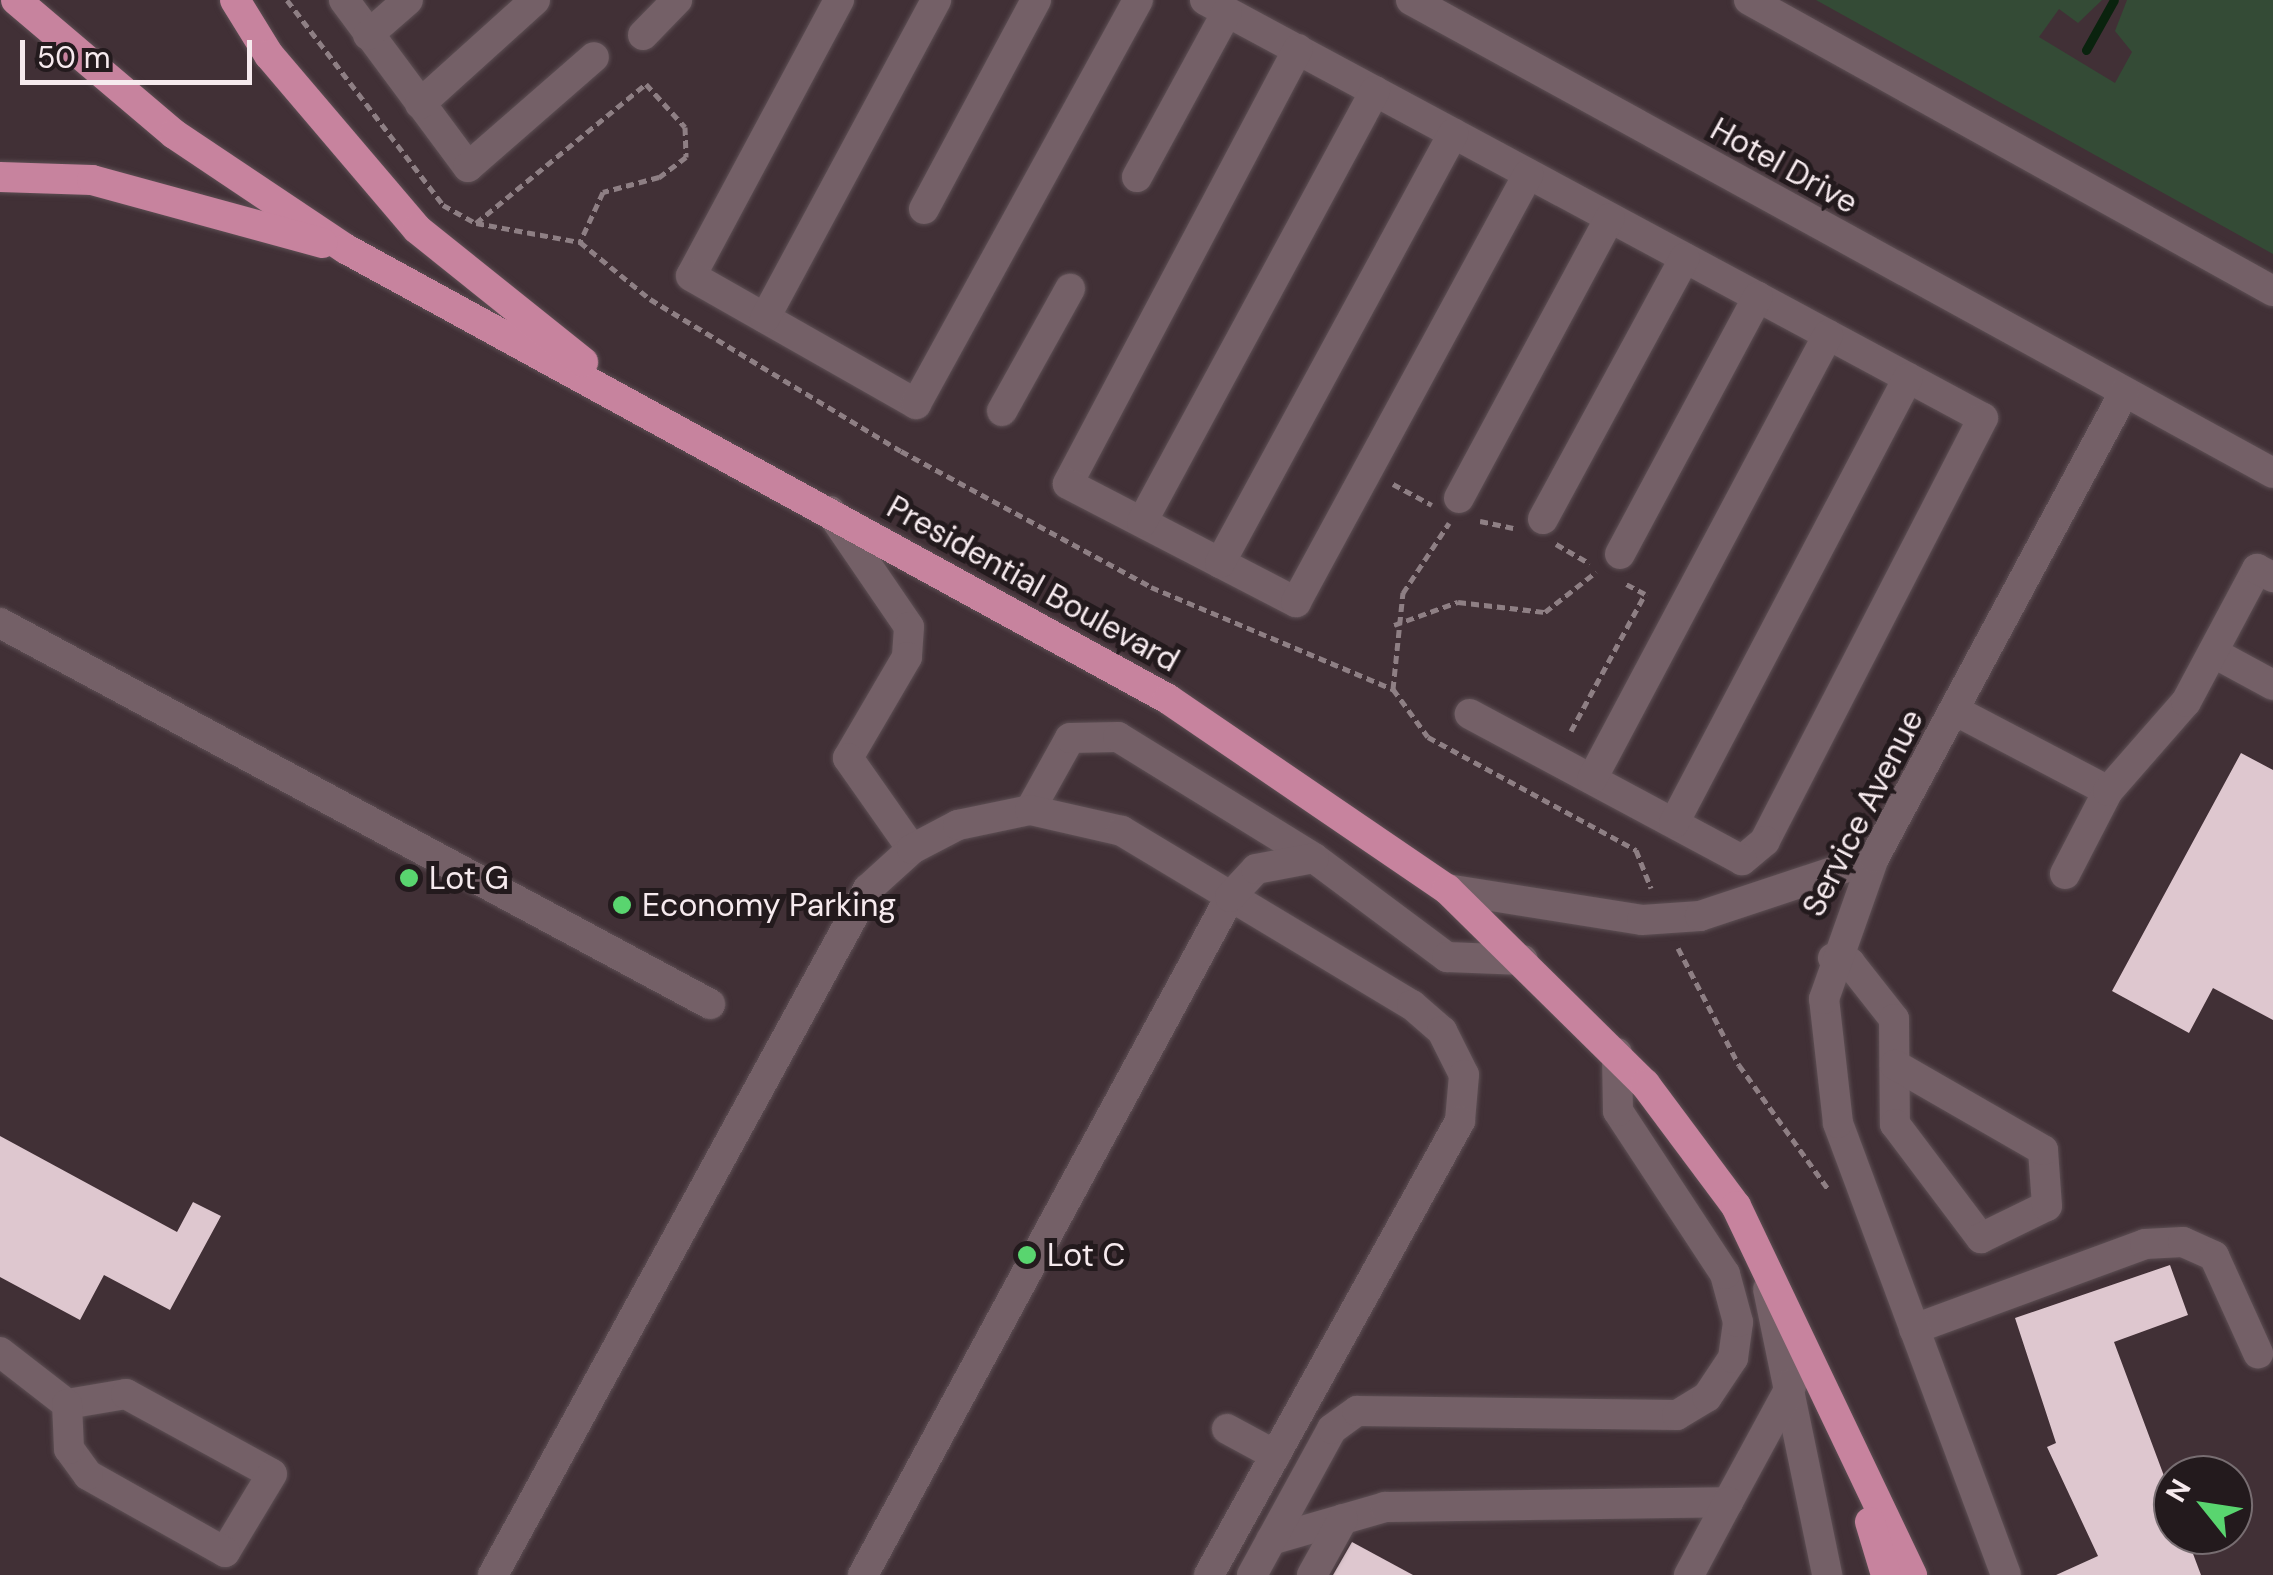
<!DOCTYPE html>
<style>
body{margin:0}
#map{position:relative;width:2273px;height:1575px;overflow:hidden;background:#413036;font-family:"DM Sans",sans-serif}
div>[style]{position:absolute}
.green>*{inset:0;background:#344b36}
.stream>*{height:9px;margin:-4.5px;padding:0 4.5px;transform-origin:4.5px;border-radius:4.5px;background:#0a230e}
.building>*{inset:0;background:#dec7cf}
.path>*{height:5px;margin-top:-2.5px;transform-origin:0;background:repeating-linear-gradient(90deg,#8e7f84 0 8px,transparent 0 13px)}
.roads{filter:drop-shadow(0 0 2px #5d4f54) drop-shadow(0 0 2px #5d4f54)}
.minor>*{height:30px;margin:-15px;padding:0 15px;transform-origin:15px;border-radius:15px;background:#746067}
.major>*{height:30px;margin:-15px;padding:0 15px;transform-origin:15px;border-radius:15px;background:#c7839e}
.dots>*{width:28px;height:28px;translate:-50% -50%;box-sizing:border-box;border:5px solid #231a1d;border-radius:50%}
span{translate:-50% -50%;white-space:nowrap;text-align:center;line-height:1.15;-webkit-text-stroke:10px #231a1d;paint-order:stroke}
.street-label{font-size:32px;color:#f6eaee}
.poi-label{font-size:32px;color:#f6eaee}
.left{translate:0 -50%;text-align:left}
.north{position:absolute;left:2153px;top:1455px;width:100px;height:100px;box-sizing:border-box;background:#231a1d;border:2px solid #776d71;border-radius:50%;rotate:300deg;font-size:28px;font-weight:700;line-height:40px;text-align:center;color:#f6eaee}
.north::after{content:'';display:block;margin:auto;width:35px;height:45px;background:#59d56f;clip-path:polygon(50% 0,100% 100%,50% 72%,0 100%)}
.scale{position:absolute;left:20px;top:40px;width:232px;height:45px;box-sizing:border-box;border:5px solid #f6eaee;border-top:0;padding-left:12px;font-size:30px;line-height:35px;white-space:nowrap;color:#f6eaee;-webkit-text-stroke:8px #231a1d;paint-order:stroke}
</style>
<div id="map">
<div class="green">
<i style="clip-path:polygon(1816px 0,2102px 0,2078px 23px,2059px 9px,2039px 37px,2115px 83px,2132px 52px,2115px 31px,2127px 0,2273px 0,2273px 254px)"></i>
</div>
<div class="stream">
<i style="left:2086px;top:50px;width:57px;rotate:-60.8deg"></i>
</div>
<div class="building">
<i style="clip-path:polygon(2241px 753px,2273px 770px,2273px 1020px,2213px 988px,2189px 1033px,2112px 991px)"></i>
<i style="clip-path:polygon(0 1136px,177px 1232px,193px 1202px,221px 1216px,170px 1310px,104px 1275px,80px 1320px,0 1277px)"></i>
<i style="clip-path:polygon(2170px 1265px,2188px 1315px,2114px 1342px,2173px 1500px,2173px 1535px,2186px 1535px,2201px 1575px,2056px 1575px,2098px 1556px,2047px 1447px,2056px 1443px,2015px 1318px)"></i>
<i style="clip-path:polygon(1352px 1542px,1413px 1575px,1333px 1575px)"></i>
</div>
<div class="path">
<i style="left:287px;top:0;width:258px;rotate:52.7deg"></i>
<i style="left:443px;top:205px;width:38px;rotate:29deg"></i>
<i style="left:476px;top:223px;width:106px;rotate:10.4deg"></i>
<i style="left:580px;top:242px;width:90px;rotate:39.2deg"></i>
<i style="left:650px;top:299px;width:293px;rotate:31.2deg"></i>
<i style="left:901px;top:451px;width:285px;rotate:28.5deg"></i>
<i style="left:1151px;top:587px;width:263px;rotate:22.9deg"></i>
<i style="left:1393px;top:689px;width:59px;rotate:53.9deg"></i>
<i style="left:1428px;top:737px;width:237px;rotate:28.5deg"></i>
<i style="left:1636px;top:850px;width:41px;rotate:68.5deg"></i>
<i style="left:476px;top:223px;width:220px;rotate:-39.3deg"></i>
<i style="left:646px;top:84px;width:58px;rotate:47.8deg"></i>
<i style="left:685px;top:127px;width:30px;rotate:88deg"></i>
<i style="left:686px;top:157px;width:34px;rotate:143deg"></i>
<i style="left:659px;top:177px;width:58px;rotate:165deg"></i>
<i style="left:603px;top:192px;width:55px;rotate:114.7deg"></i>
<i style="left:1393px;top:484px;width:44px;rotate:28.3deg"></i>
<i style="left:1480px;top:521px;width:34px;rotate:12deg"></i>
<i style="left:1556px;top:544px;width:39px;rotate:30deg"></i>
<i style="left:1394px;top:625px;width:68px;rotate:-19.8deg"></i>
<i style="left:1458px;top:602px;width:88px;rotate:6.6deg"></i>
<i style="left:1545px;top:612px;width:65px;rotate:-38.1deg"></i>
<i style="left:1393px;top:689px;width:97px;rotate:-84.1deg"></i>
<i style="left:1403px;top:593px;width:84px;rotate:-56.7deg"></i>
<i style="left:1571px;top:731px;width:156px;rotate:-61.6deg"></i>
<i style="left:1645px;top:594px;width:21px;rotate:-152deg"></i>
<i style="left:1678px;top:948px;width:132px;rotate:62.5deg"></i>
<i style="left:1739px;top:1065px;width:153px;rotate:54.3deg"></i>
</div>
<div class="roads">
<div class="minor">
<i style="left:344px;top:0;width:208px;rotate:53.4deg"></i>
<i style="left:468px;top:167px;width:167px;rotate:-41.1deg"></i>
<i style="left:839px;top:0;width:313px;rotate:118.2deg"></i>
<i style="left:691px;top:276px;width:259px;rotate:29.6deg"></i>
<i style="left:916px;top:404px;width:461px;rotate:-61.2deg"></i>
<i style="left:1205px;top:0;width:883px;rotate:28.25deg"></i>
<i style="left:1983px;top:418px;width:476px;rotate:117.3deg"></i>
<i style="left:1765px;top:841px;width:30px;rotate:140deg"></i>
<i style="left:1742px;top:860px;width:309px;rotate:-151.8deg"></i>
<i style="left:1411px;top:0;width:983px;rotate:28.75deg"></i>
<i style="left:1749px;top:0;width:599px;rotate:29.05deg"></i>
<i style="left:368px;top:35px;width:53px;rotate:-41.2deg"></i>
<i style="left:643px;top:35px;width:49px;rotate:-45.8deg"></i>
<i style="left:1298px;top:49px;width:492px;rotate:117.9deg"></i>
<i style="left:1068px;top:484px;width:257px;rotate:27.4deg"></i>
<i style="left:1296px;top:602px;width:487px;rotate:-61.5deg"></i>
<i style="left:420px;top:104px;width:155px;rotate:-42.1deg"></i>
<i style="left:1137px;top:177px;width:188px;rotate:-61.4deg"></i>
<i style="left:924px;top:209px;width:237px;rotate:-61.8deg"></i>
<i style="left:765px;top:318px;width:361px;rotate:-61.7deg"></i>
<i style="left:1002px;top:411px;width:140px;rotate:-60.9deg"></i>
<i style="left:1459px;top:498px;width:318px;rotate:-61.7deg"></i>
<i style="left:830px;top:511px;width:140px;rotate:55.7deg"></i>
<i style="left:909px;top:627px;width:30px;rotate:94deg"></i>
<i style="left:907px;top:657px;width:117px;rotate:120.3deg"></i>
<i style="left:848px;top:758px;width:111px;rotate:54.9deg"></i>
<i style="left:1543px;top:519px;width:297px;rotate:-61.5deg"></i>
<i style="left:1142px;top:522px;width:490px;rotate:-61.6deg"></i>
<i style="left:1620px;top:554px;width:292px;rotate:-61.8deg"></i>
<i style="left:1220px;top:563px;width:489px;rotate:-61.5deg"></i>
<i style="left:0;top:623px;width:806px;rotate:28.22deg"></i>
<i style="left:2214px;top:653px;width:67px;rotate:28.5deg"></i>
<i style="left:1954px;top:710px;width:174px;rotate:27.7deg"></i>
<i style="left:1592px;top:779px;width:503px;rotate:-62.01deg"></i>
<i style="left:1030px;top:810px;width:82px;rotate:-60.9deg"></i>
<i style="left:1070px;top:738px;width:48px;rotate:-1.2deg"></i>
<i style="left:1118px;top:737px;width:230px;rotate:31.7deg"></i>
<i style="left:1314px;top:858px;width:166px;rotate:36.7deg"></i>
<i style="left:1447px;top:957px;width:76px;rotate:2.3deg"></i>
<i style="left:1674px;top:823px;width:503px;rotate:-62.26deg"></i>
<i style="left:2065px;top:874px;width:93px;rotate:-62.6deg"></i>
<i style="left:2108px;top:791px;width:118px;rotate:-48.8deg"></i>
<i style="left:2186px;top:702px;width:151px;rotate:-61.9deg"></i>
<i style="left:2257px;top:569px;width:18px;rotate:27deg"></i>
<i style="left:1447px;top:889px;width:197px;rotate:9deg"></i>
<i style="left:1642px;top:920px;width:58px;rotate:-3.9deg"></i>
<i style="left:1700px;top:916px;width:183px;rotate:-18.4deg"></i>
<i style="left:1833px;top:958px;width:18px;rotate:16deg"></i>
<i style="left:1850px;top:963px;width:71px;rotate:51.8deg"></i>
<i style="left:1894px;top:1019px;width:105px;rotate:89.5deg"></i>
<i style="left:1895px;top:1124px;width:143px;rotate:53deg"></i>
<i style="left:1981px;top:1238px;width:73px;rotate:-25.9deg"></i>
<i style="left:2047px;top:1206px;width:56px;rotate:-94.1deg"></i>
<i style="left:2043px;top:1150px;width:171px;rotate:-150.1deg"></i>
<i style="left:1768px;top:1289px;width:292px;rotate:78.3deg"></i>
<i style="left:1914px;top:1329px;width:246px;rotate:-20.2deg"></i>
<i style="left:2145px;top:1244px;width:38px;rotate:-3deg"></i>
<i style="left:2183px;top:1242px;width:34px;rotate:24deg"></i>
<i style="left:2214px;top:1256px;width:107px;rotate:65.6deg"></i>
<i style="left:0;top:1352px;width:85px;rotate:37.8deg"></i>
<i style="left:67px;top:1404px;width:60px;rotate:-9.6deg"></i>
<i style="left:126px;top:1394px;width:166px;rotate:28.7deg"></i>
<i style="left:272px;top:1474px;width:91px;rotate:121.1deg"></i>
<i style="left:225px;top:1552px;width:157px;rotate:-150.7deg"></i>
<i style="left:88px;top:1475px;width:32px;rotate:-126deg"></i>
<i style="left:69px;top:1449px;width:45px;rotate:-92.5deg"></i>
<i style="left:1227px;top:1429px;width:55px;rotate:28.4deg"></i>
<i style="left:1271px;top:1540px;width:119px;rotate:-16.1deg"></i>
<i style="left:1385px;top:1507px;width:343px;rotate:-0.8deg"></i>
<i style="left:1728px;top:1502px;width:134px;rotate:-61.5deg"></i>
<i style="left:493px;top:1575px;width:782px;rotate:-61.34deg"></i>
<i style="left:868px;top:889px;width:59px;rotate:-42.3deg"></i>
<i style="left:912px;top:849px;width:52px;rotate:-27.6deg"></i>
<i style="left:958px;top:825px;width:74px;rotate:-11.8deg"></i>
<i style="left:1030px;top:810px;width:94px;rotate:12.9deg"></i>
<i style="left:1122px;top:831px;width:338px;rotate:31deg"></i>
<i style="left:1412px;top:1005px;width:40px;rotate:41deg"></i>
<i style="left:1442px;top:1031px;width:49px;rotate:63.4deg"></i>
<i style="left:1464px;top:1075px;width:46px;rotate:95deg"></i>
<i style="left:1460px;top:1121px;width:519px;rotate:118.94deg"></i>
<i style="left:863px;top:1575px;width:771px;rotate:-61.57deg"></i>
<i style="left:1230px;top:897px;width:38px;rotate:-47deg"></i>
<i style="left:1256px;top:869px;width:59px;rotate:-10.7deg"></i>
<i style="left:1252px;top:1575px;width:166px;rotate:-61.3deg"></i>
<i style="left:1332px;top:1429px;width:31px;rotate:-36deg"></i>
<i style="left:1357px;top:1411px;width:320px;rotate:0.7deg"></i>
<i style="left:1677px;top:1415px;width:35px;rotate:-31deg"></i>
<i style="left:1707px;top:1397px;width:47px;rotate:-56.3deg"></i>
<i style="left:1733px;top:1358px;width:36px;rotate:-82deg"></i>
<i style="left:1738px;top:1322px;width:50px;rotate:-105.2deg"></i>
<i style="left:1725px;top:1274px;width:195px;rotate:-123.3deg"></i>
<i style="left:1618px;top:1111px;width:58px;rotate:-91deg"></i>
<i style="left:1312px;top:1575px;width:64px;rotate:-61deg"></i>
<i style="left:1689px;top:1575px;width:83px;rotate:-61.9deg"></i>
<i style="left:2006px;top:1575px;width:482px;rotate:-110.4deg"></i>
<i style="left:1838px;top:1123px;width:125px;rotate:-96.4deg"></i>
<i style="left:1824px;top:999px;width:150px;rotate:-70.5deg"></i>
<i style="left:1874px;top:858px;width:528px;rotate:-61.74deg"></i>
</div>
<div class="major">
<i style="left:16px;top:0;width:207px;rotate:40.3deg"></i>
<i style="left:174px;top:134px;width:207px;rotate:33.8deg"></i>
<i style="left:346px;top:249px;width:937px;rotate:28.7deg"></i>
<i style="left:1168px;top:699px;width:338px;rotate:34.3deg"></i>
<i style="left:1447px;top:889px;width:278px;rotate:44.6deg"></i>
<i style="left:1645px;top:1084px;width:152px;rotate:53.3deg"></i>
<i style="left:1736px;top:1206px;width:409px;rotate:64.5deg"></i>
<i style="left:235px;top:0;width:65px;rotate:58.3deg"></i>
<i style="left:269px;top:55px;width:228px;rotate:49.6deg"></i>
<i style="left:417px;top:229px;width:213px;rotate:38.7deg"></i>
<i style="left:0;top:177px;width:92px;rotate:1.9deg"></i>
<i style="left:92px;top:180px;width:239px;rotate:15.3deg"></i>
<i style="left:1870px;top:1522px;width:55px;rotate:73.2deg"></i>
</div>
</div>
<div class="dots">
<i style="left:409px;top:878px;background:#59d56f"></i>
<i style="left:622px;top:905px;background:#59d56f"></i>
<i style="left:1027px;top:1255px;background:#59d56f"></i>
</div>
<div class="street-label">
<span style="left:1784px;top:166px;rotate:29deg">Hotel Drive</span>
<span style="left:1033px;top:584px;rotate:29deg">Presidential Boulevard</span>
<span style="left:1863px;top:813px;rotate:-63deg">Service Avenue</span>
</div>
<div class="poi-label">
<span class="left" style="left:429px;top:878px">Lot G</span>
<span class="left" style="left:642px;top:905px">Economy Parking</span>
<span class="left" style="left:1047px;top:1255px">Lot C</span>
</div>
<div class="north">N</div>
<div class="scale">50 m</div>
</div>
